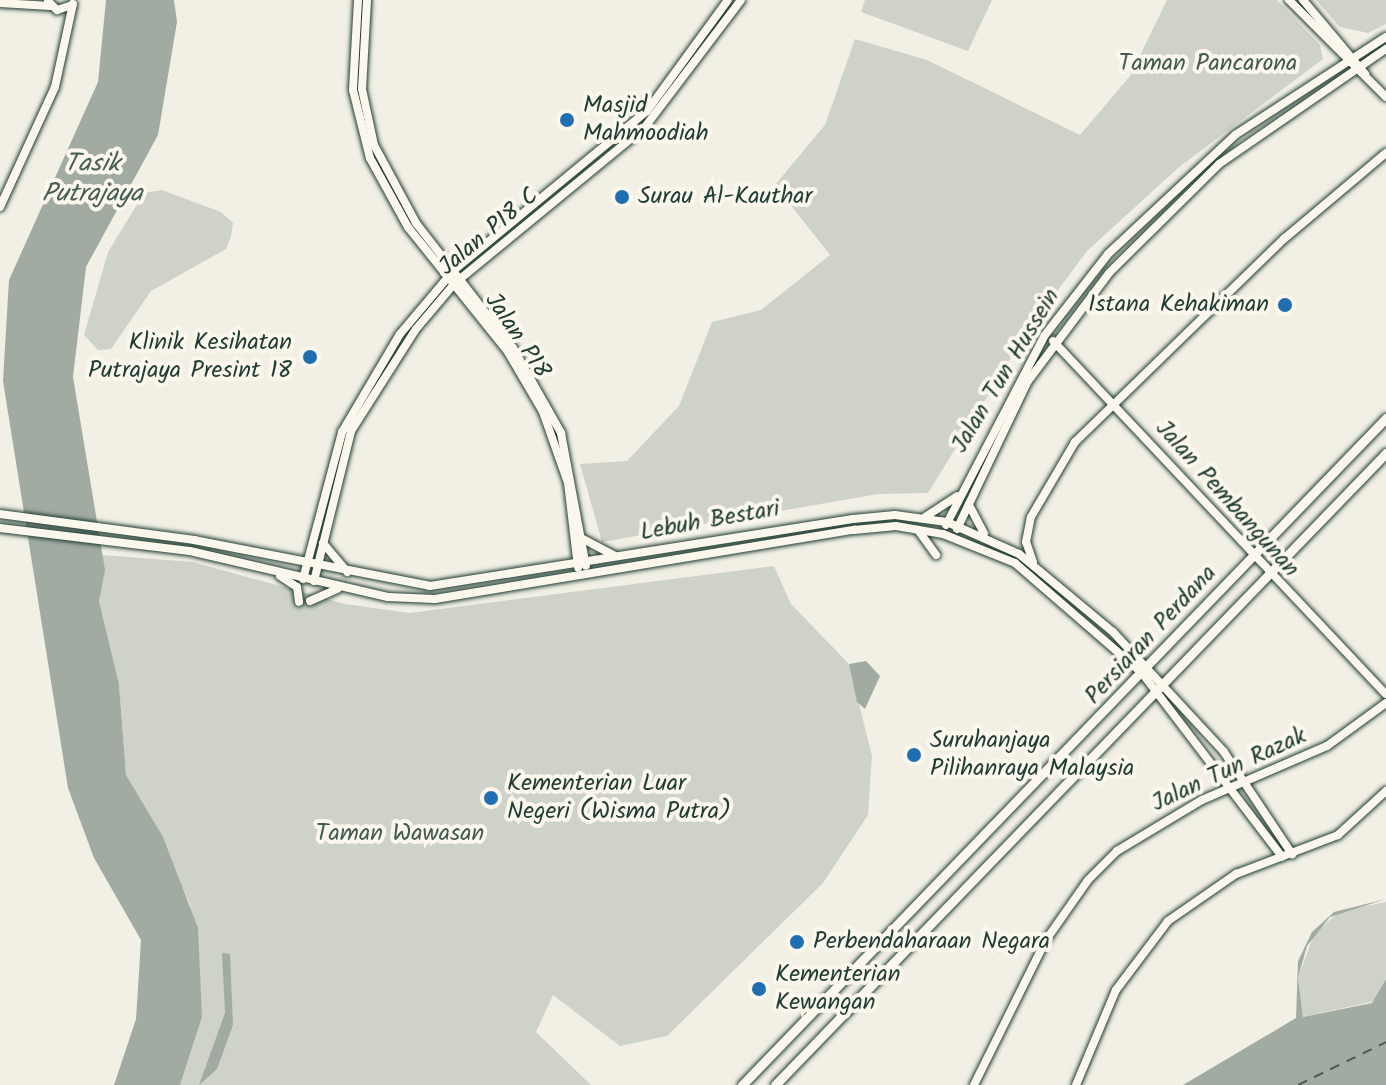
<!DOCTYPE html>
<style>
body{margin:0}
#map{position:relative;width:1386px;height:1085px;overflow:hidden;background:#f2f0e5;font-family:Kalam,sans-serif}
div>[style]{position:absolute}
.green>*{inset:0;background:#cfd2c8}
.water>*{inset:0;background:#a2aba1}
.ferry>*{height:2px;margin-top:-1px;transform-origin:0;background:repeating-linear-gradient(90deg,#465e55 0 10px,transparent 0 18px)}
.roads{filter:drop-shadow(0 0 2px #1f3d34) drop-shadow(0 0 2px #1f3d34)}
.secondary>*{height:8px;margin:-4px;padding:0 4px;transform-origin:4px;border-radius:4px;background:#fbf7ec}
.primary>*{height:9px;margin:-4.5px;padding:0 4.5px;transform-origin:4.5px;border-radius:4.5px;background:#fbf7ec}
.dots>*{width:22px;height:22px;translate:-50% -50%;box-sizing:border-box;border:4px solid #fbf7ec;border-radius:50%}
span{translate:-50% -50%;white-space:nowrap;text-align:center;line-height:1.15;-webkit-text-stroke:8px #fbf7ec;paint-order:stroke}
.park-label{font-size:24px;color:#425b52}
.poi-label{font-size:24px;color:#1f3d34}
.left{translate:0 -50%;text-align:left}
.right{translate:-100% -50%;text-align:right}
.street-label{font-size:24px;color:#1f3d34}
.water-label{font-size:26px;color:#465e55;font-style:italic}
</style>
<div id="map">
<div class="green">
<i style="clip-path:polygon(865px 0,992px 0,968px 51px,861px 12px)"></i>
<i style="clip-path:polygon(1167px 0,1277px 0,1320px 45px,1323px 59px,1178px 168px,1087px 251px,1029px 329px,928px 493px,878px 494px,602px 542px,580px 464px,627px 461px,679px 406px,712px 322px,761px 310px,830px 255px,775px 185px,825px 125px,855px 39px,927px 60px,1080px 135px,1130px 76px)"></i>
<i style="clip-path:polygon(1316px 0,1386px 0,1386px 24px,1368px 33px,1340px 27px)"></i>
<i style="clip-path:polygon(162px 190px,221px 212px,233px 223px,231px 237px,226px 249px,151px 291px,111px 349px,98px 350px,84px 335px,108px 252px,144px 193px)"></i>
<i style="clip-path:polygon(103px 555px,193px 562px,345px 604px,410px 613px,774px 566px,791px 604px,849px 664px,872px 756px,868px 815px,823px 883px,667px 1036px,620px 1046px,553px 995px,536px 1032px,591px 1085px,180px 1085px,202px 1017px,190px 904px,126px 775px,119px 684px,99px 601px)"></i>
<i style="clip-path:polygon(1386px 902px,1386px 979px,1375px 1001px,1303px 1017px,1298px 978px,1314px 934px,1340px 911px)"></i>
</div>
<div class="water">
<i style="clip-path:polygon(106px 0,174px 0,177px 22px,158px 135px,86px 267px,73px 377px,105px 570px,99px 601px,119px 684px,126px 775px,163px 837px,198px 928px,202px 1017px,180px 1085px,114px 1085px,136px 1019px,141px 940px,94px 858px,68px 788px,3px 381px,9px 280px,98px 82px)"></i>
<i style="clip-path:polygon(866px 661px,880px 676px,865px 709px,857px 702px,849px 664px)"></i>
<i style="clip-path:polygon(1386px 899px,1330px 917px,1307px 946px,1298px 978px,1303px 1017px,1372px 1003px,1386px 979px,1386px 1085px,1183px 1085px,1296px 1018px,1298px 961px,1312px 932px,1334px 912px)"></i>
<i style="clip-path:polygon(222px 953px,230px 954px,233px 1025px,217px 1069px,199px 1085px,225px 1013px)"></i>
</div>
<div class="ferry">
<i style="left:1298px;top:1085px;width:98px;rotate:-26deg"></i>
</div>
<div class="roads">
<div class="secondary">
<i style="left:358px;top:0;width:90px;rotate:93.2deg"></i>
<i style="left:353px;top:90px;width:70px;rotate:76deg"></i>
<i style="left:370px;top:158px;width:79px;rotate:61.2deg"></i>
<i style="left:408px;top:227px;width:160px;rotate:51.3deg"></i>
<i style="left:508px;top:352px;width:69px;rotate:59.7deg"></i>
<i style="left:543px;top:412px;width:75px;rotate:70.6deg"></i>
<i style="left:568px;top:483px;width:85px;rotate:83.2deg"></i>
<i style="left:367px;top:0;width:89px;rotate:93.2deg"></i>
<i style="left:362px;top:89px;width:57px;rotate:77.9deg"></i>
<i style="left:374px;top:145px;width:89px;rotate:61.7deg"></i>
<i style="left:416px;top:223px;width:158px;rotate:52.2deg"></i>
<i style="left:513px;top:348px;width:98px;rotate:60.5deg"></i>
<i style="left:561px;top:433px;width:135px;rotate:79.4deg"></i>
<i style="left:1289px;top:0;width:137px;rotate:45deg"></i>
<i style="left:1303px;top:0;width:97px;rotate:50deg"></i>
<i style="left:48px;top:1px;width:13px;rotate:45deg"></i>
<i style="left:57px;top:10px;width:16px;rotate:-18deg"></i>
<i style="left:0;top:3px;width:50px;rotate:3.4deg"></i>
<i style="left:0;top:207px;width:132px;rotate:-65.4deg"></i>
<i style="left:55px;top:87px;width:85px;rotate:-77.8deg"></i>
<i style="left:1053px;top:341px;width:485px;rotate:46.7deg"></i>
<i style="left:969px;top:505px;width:32px;rotate:62deg"></i>
<i style="left:0;top:514px;width:196px;rotate:7.6deg"></i>
<i style="left:194px;top:540px;width:240px;rotate:11deg"></i>
<i style="left:430px;top:586px;width:428px;rotate:-9deg"></i>
<i style="left:853px;top:519px;width:42px;rotate:-5.4deg"></i>
<i style="left:895px;top:515px;width:52px;rotate:7.7deg"></i>
<i style="left:947px;top:522px;width:79px;rotate:24deg"></i>
<i style="left:1019px;top:554px;width:122px;rotate:39.7deg"></i>
<i style="left:1113px;top:632px;width:163px;rotate:47.2deg"></i>
<i style="left:1224px;top:752px;width:123px;rotate:56.3deg"></i>
<i style="left:925px;top:517px;width:38px;rotate:-33deg"></i>
<i style="left:946px;top:525px;width:214px;rotate:-62.5deg"></i>
<i style="left:1045px;top:335px;width:103px;rotate:-52.1deg"></i>
<i style="left:1108px;top:254px;width:174px;rotate:-43.1deg"></i>
<i style="left:1235px;top:135px;width:180px;rotate:-33deg"></i>
<i style="left:0;top:528px;width:191px;rotate:6.9deg"></i>
<i style="left:190px;top:551px;width:203px;rotate:13.1deg"></i>
<i style="left:388px;top:597px;width:47px;rotate:2.4deg"></i>
<i style="left:435px;top:599px;width:425px;rotate:-9.4deg"></i>
<i style="left:854px;top:530px;width:42px;rotate:-5.4deg"></i>
<i style="left:896px;top:526px;width:48px;rotate:9.7deg"></i>
<i style="left:943px;top:534px;width:78px;rotate:21.9deg"></i>
<i style="left:1015px;top:563px;width:168px;rotate:40.9deg"></i>
<i style="left:1142px;top:673px;width:231px;rotate:52.7deg"></i>
<i style="left:957px;top:529px;width:164px;rotate:-64.4deg"></i>
<i style="left:1028px;top:381px;width:135px;rotate:-53.1deg"></i>
<i style="left:1109px;top:273px;width:155px;rotate:-44.7deg"></i>
<i style="left:1219px;top:164px;width:203px;rotate:-34.6deg"></i>
<i style="left:918px;top:530px;width:31px;rotate:54deg"></i>
<i style="left:583px;top:539px;width:36px;rotate:28deg"></i>
<i style="left:323px;top:543px;width:38px;rotate:50deg"></i>
<i style="left:1033px;top:562px;width:21px;rotate:-109deg"></i>
<i style="left:1026px;top:542px;width:25px;rotate:-79deg"></i>
<i style="left:1031px;top:517px;width:87px;rotate:-59.6deg"></i>
<i style="left:1075px;top:442px;width:293px;rotate:-44.2deg"></i>
<i style="left:1285px;top:238px;width:132px;rotate:-40.1deg"></i>
<i style="left:280px;top:576px;width:20px;rotate:33deg"></i>
<i style="left:297px;top:587px;width:15px;rotate:82deg"></i>
<i style="left:303px;top:579px;width:152px;rotate:-75.1deg"></i>
<i style="left:342px;top:432px;width:114px;rotate:-59.4deg"></i>
<i style="left:400px;top:334px;width:84px;rotate:-49.8deg"></i>
<i style="left:454px;top:270px;width:250px;rotate:-39.5deg"></i>
<i style="left:647px;top:111px;width:137px;rotate:-53.9deg"></i>
<i style="left:314px;top:581px;width:154px;rotate:-76.1deg"></i>
<i style="left:351px;top:431px;width:121px;rotate:-57.5deg"></i>
<i style="left:416px;top:329px;width:60px;rotate:-49.7deg"></i>
<i style="left:455px;top:283px;width:246px;rotate:-39.4deg"></i>
<i style="left:645px;top:127px;width:159px;rotate:-52.9deg"></i>
<i style="left:310px;top:601px;width:30px;rotate:-24deg"></i>
<i style="left:974px;top:1085px;width:162px;rotate:-63.6deg"></i>
<i style="left:1046px;top:940px;width:73px;rotate:-55deg"></i>
<i style="left:1088px;top:880px;width:41px;rotate:-45deg"></i>
<i style="left:1117px;top:851px;width:99px;rotate:-31deg"></i>
<i style="left:1202px;top:800px;width:136px;rotate:-23.4deg"></i>
<i style="left:1327px;top:746px;width:73px;rotate:-36.1deg"></i>
<i style="left:1076px;top:1085px;width:103px;rotate:-67.2deg"></i>
<i style="left:1116px;top:990px;width:86px;rotate:-53deg"></i>
<i style="left:1168px;top:921px;width:83px;rotate:-34.7deg"></i>
<i style="left:1236px;top:874px;width:109px;rotate:-20.9deg"></i>
<i style="left:1338px;top:835px;width:65px;rotate:-42.5deg"></i>
</div>
<div class="primary">
<i style="left:742px;top:1085px;width:927px;rotate:-46.01deg"></i>
<i style="left:775px;top:1085px;width:879px;rotate:-45.97deg"></i>
</div>
</div>
<div class="dots">
<i style="left:567px;top:120px;background:#1f6fb2"></i>
<i style="left:622px;top:197px;background:#1f6fb2"></i>
<i style="left:1285px;top:305px;background:#1f6fb2"></i>
<i style="left:310px;top:357px;background:#1f6fb2"></i>
<i style="left:914px;top:755px;background:#1f6fb2"></i>
<i style="left:491px;top:798px;background:#1f6fb2"></i>
<i style="left:797px;top:942px;background:#1f6fb2"></i>
<i style="left:759px;top:989px;background:#1f6fb2"></i>
</div>
<div class="park-label">
<span style="left:1208px;top:64px">Taman Pancarona</span>
<span style="left:400px;top:834px">Taman Wawasan</span>
</div>
<div class="poi-label">
<span class="left" style="left:583px;top:120px">Masjid<br>Mahmoodiah</span>
<span class="left" style="left:638px;top:197px">Surau Al-Kauthar</span>
<span class="right" style="left:1269px;top:305px">Istana Kehakiman</span>
<span class="right" style="left:292px;top:357px">Klinik Kesihatan<br>Putrajaya Presint 18</span>
<span class="left" style="left:930px;top:755px">Suruhanjaya<br>Pilihanraya Malaysia</span>
<span class="left" style="left:507px;top:798px">Kementerian Luar<br>Negeri (Wisma Putra)</span>
<span class="left" style="left:813px;top:942px">Perbendaharaan Negara</span>
<span class="left" style="left:775px;top:989px">Kementerian<br>Kewangan</span>
</div>
<div class="street-label">
<span style="left:489px;top:232px;rotate:-40deg">Jalan P18 C</span>
<span style="left:517px;top:336px;rotate:56deg">Jalan P18</span>
<span style="left:1006px;top:371px;rotate:-59deg">Jalan Tun Hussein</span>
<span style="left:1227px;top:499px;rotate:48deg">Jalan Pembangunan</span>
<span style="left:710px;top:521px;rotate:-10deg">Lebuh Bestari</span>
<span style="left:1151px;top:635px;rotate:-47deg">Persiaran Perdana</span>
<span style="left:1229px;top:770px;rotate:-25deg">Jalan Tun Razak</span>
</div>
<div class="water-label">
<span style="left:92px;top:180px">Tasik<br>Putrajaya</span>
</div>
</div>
